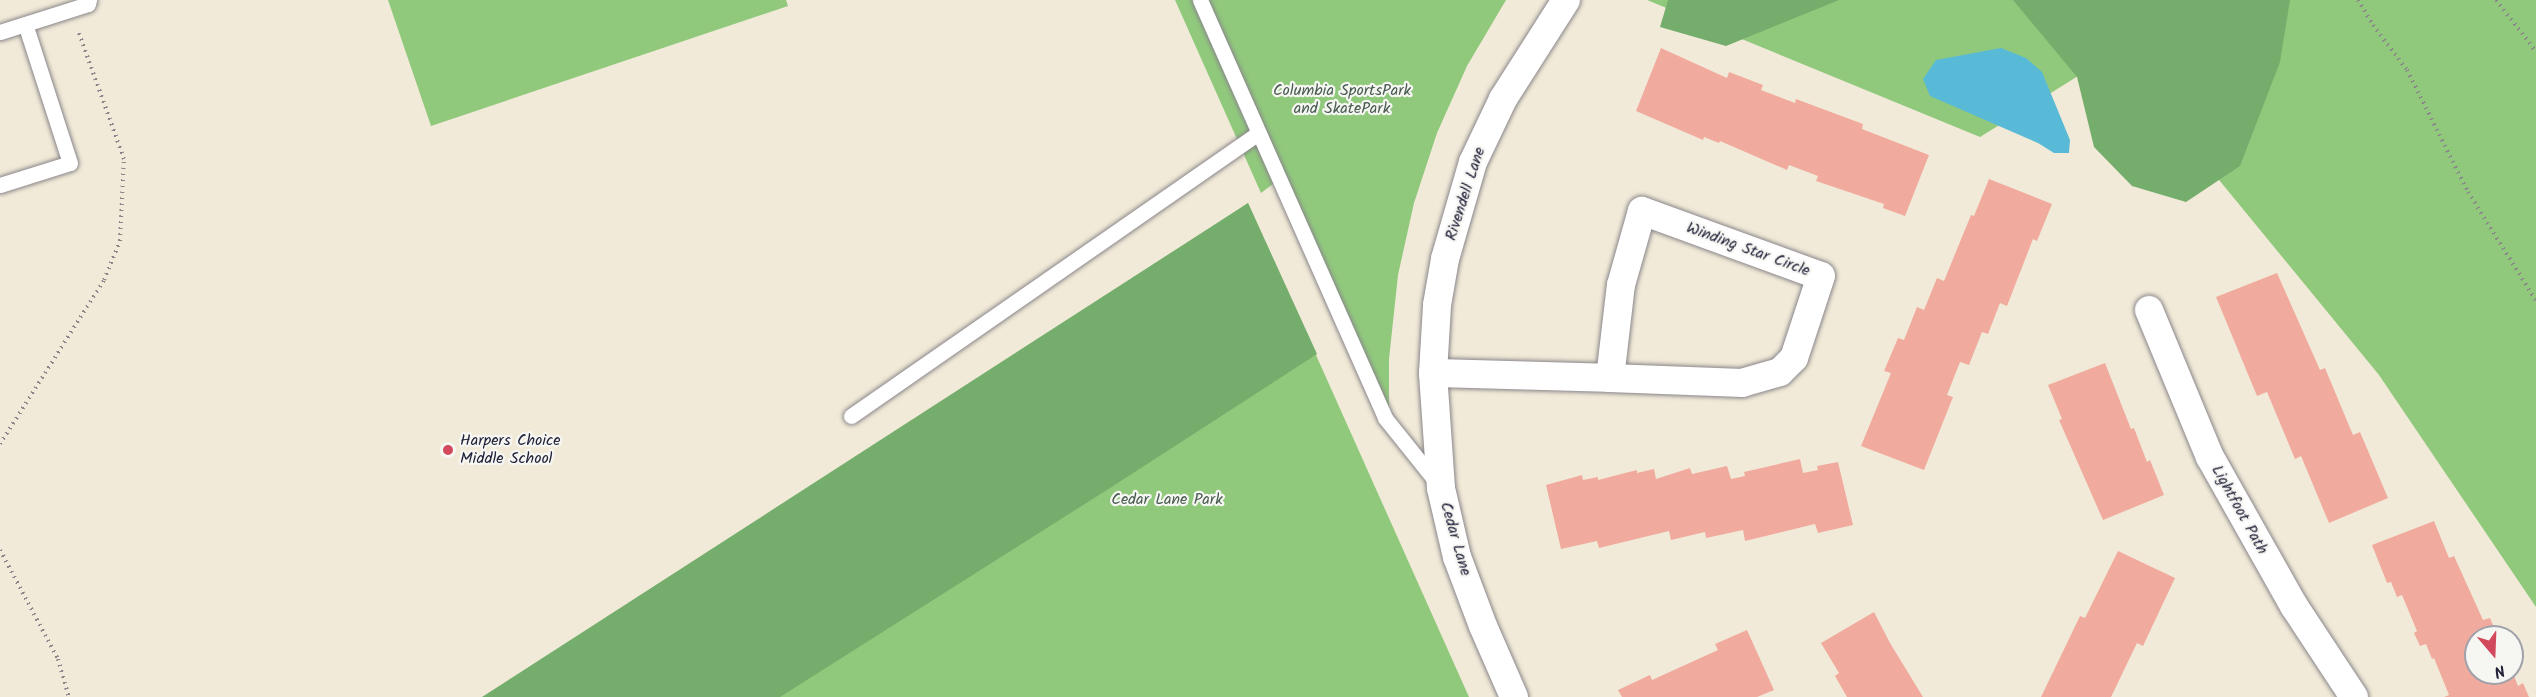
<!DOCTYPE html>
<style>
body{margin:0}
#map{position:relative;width:2536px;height:697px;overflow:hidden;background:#f1ead8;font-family:Kalam,sans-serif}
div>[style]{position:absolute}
.green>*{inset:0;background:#90c97c}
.forest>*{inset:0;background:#74ad6c}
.water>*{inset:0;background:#59bad8}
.building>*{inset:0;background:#f1ab9e}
.path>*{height:4px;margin-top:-2px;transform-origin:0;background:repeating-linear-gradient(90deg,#8a868a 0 1.5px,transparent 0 6px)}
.roads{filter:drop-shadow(0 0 2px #8a868a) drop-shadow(0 0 2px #8a868a)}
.lane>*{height:15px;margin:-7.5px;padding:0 7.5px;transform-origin:7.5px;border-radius:7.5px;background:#fff}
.street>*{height:28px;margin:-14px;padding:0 14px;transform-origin:14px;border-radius:14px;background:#fff}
.dots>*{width:16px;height:16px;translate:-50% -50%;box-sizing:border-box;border:3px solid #f6f6f2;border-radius:50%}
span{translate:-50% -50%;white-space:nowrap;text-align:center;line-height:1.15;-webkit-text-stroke:4.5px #f6f6f2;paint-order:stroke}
.park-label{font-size:16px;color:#485c52}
.street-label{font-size:16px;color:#22223b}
.poi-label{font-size:16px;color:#22223b}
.left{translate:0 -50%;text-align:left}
.north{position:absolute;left:2464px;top:625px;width:60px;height:60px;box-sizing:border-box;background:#f6f6f2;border:2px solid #a1a1a9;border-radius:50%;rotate:161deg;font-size:16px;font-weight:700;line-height:24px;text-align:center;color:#22223b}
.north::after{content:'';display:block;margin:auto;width:21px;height:27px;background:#d1495b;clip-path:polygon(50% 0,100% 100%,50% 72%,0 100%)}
</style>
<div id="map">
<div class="green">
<i style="clip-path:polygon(388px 0,786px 0,788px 6px,431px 126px)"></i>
<i style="clip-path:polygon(1175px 0,1506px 0,1467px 66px,1437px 133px,1414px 203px,1398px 275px,1389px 359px,1389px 419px,1281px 178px,1261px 193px)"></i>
<i style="clip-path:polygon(1647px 0,2536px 0,2536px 607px,2379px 375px,2115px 53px,1980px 137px)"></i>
<i style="clip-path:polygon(1248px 203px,1469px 697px,544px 697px)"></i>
</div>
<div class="forest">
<i style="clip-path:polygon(1668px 0,1839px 0,1726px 46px,1660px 27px)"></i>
<i style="clip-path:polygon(2013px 0,2290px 0,2280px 62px,2240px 166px,2186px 202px,2132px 186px,2094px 147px,2077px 77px)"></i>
<i style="clip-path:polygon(1248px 203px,1317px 354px,1110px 488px,780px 697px,482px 697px)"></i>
</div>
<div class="water">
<i style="clip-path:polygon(2001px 48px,2026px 58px,2042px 72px,2070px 140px,2069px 153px,2054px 153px,2038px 143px,1930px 96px,1923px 79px,1936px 60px)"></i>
</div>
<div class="building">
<i style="clip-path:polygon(1661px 48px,1727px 78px,1729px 72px,1763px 85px,1761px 90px,1795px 103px,1796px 99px,1863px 124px,1862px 129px,1929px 155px,1905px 216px,1883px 208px,1884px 204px,1816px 181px,1818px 176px,1789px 165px,1787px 170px,1720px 141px,1719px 143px,1704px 137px,1703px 140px,1636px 111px)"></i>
<i style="clip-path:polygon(1989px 179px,2052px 204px,2037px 241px,2033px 239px,2007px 306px,2000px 303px,1988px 334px,1982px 332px,1969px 365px,1960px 362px,1947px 395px,1953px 397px,1924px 470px,1861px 446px,1891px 373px,1884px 371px,1898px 338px,1904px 340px,1917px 307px,1924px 310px,1937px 278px,1944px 281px,1971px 215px,1974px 216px)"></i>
<i style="clip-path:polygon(2277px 273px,2320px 370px,2325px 368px,2353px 435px,2360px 432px,2388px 498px,2329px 523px,2301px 456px,2295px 459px,2267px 392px,2257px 396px,2216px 297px)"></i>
<i style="clip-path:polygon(2105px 363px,2131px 429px,2134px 428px,2147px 462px,2150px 460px,2164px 495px,2103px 520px,2059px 420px,2062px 419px,2048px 385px)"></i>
<i style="clip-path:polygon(1800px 459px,1803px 473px,1818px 470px,1817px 466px,1838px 462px,1853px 525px,1818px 533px,1815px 524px,1745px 541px,1743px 530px,1706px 538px,1705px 532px,1671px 540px,1669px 531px,1599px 548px,1597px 541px,1561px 549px,1546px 485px,1582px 475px,1583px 480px,1598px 477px,1598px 480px,1637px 470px,1637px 473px,1654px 469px,1656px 479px,1690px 468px,1692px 474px,1727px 466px,1731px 479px,1745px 476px,1744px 472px)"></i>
<i style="clip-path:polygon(2434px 521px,2449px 558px,2454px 556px,2483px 620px,2490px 618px,2498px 637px,2476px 637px,2476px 673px,2513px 673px,2518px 686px,2523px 683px,2529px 697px,2444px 697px,2449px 695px,2434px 658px,2432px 659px,2426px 644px,2420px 646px,2414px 633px,2417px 631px,2402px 595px,2397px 597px,2391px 582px,2387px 583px,2372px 545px)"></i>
<i style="clip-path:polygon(2118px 551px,2175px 578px,2143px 646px,2137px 643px,2111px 697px,2041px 697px,2080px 616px,2085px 618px)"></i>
<i style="clip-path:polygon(1874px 612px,1890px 643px,1923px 697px,1847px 697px,1835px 676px,1839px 673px,1821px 643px)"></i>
<i style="clip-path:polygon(1747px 630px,1774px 690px,1757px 697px,1622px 697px,1618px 690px,1650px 675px,1652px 680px,1718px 650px,1715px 644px)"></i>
</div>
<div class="path">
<i style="left:2358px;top:0;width:29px;rotate:59deg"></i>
<i style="left:2373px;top:25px;width:56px;rotate:52.9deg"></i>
<i style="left:2407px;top:70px;width:136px;rotate:63.4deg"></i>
<i style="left:2468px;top:192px;width:128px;rotate:58deg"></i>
<i style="left:2496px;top:0;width:65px;rotate:51.9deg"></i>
<i style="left:0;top:444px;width:194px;rotate:-57.6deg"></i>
<i style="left:104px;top:280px;width:42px;rotate:-67.7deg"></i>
<i style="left:120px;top:241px;width:82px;rotate:-87.2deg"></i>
<i style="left:124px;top:159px;width:134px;rotate:-109.7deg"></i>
<i style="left:0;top:550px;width:123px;rotate:62deg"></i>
<i style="left:58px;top:659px;width:40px;rotate:74deg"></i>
</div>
<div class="roads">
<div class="lane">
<i style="left:1200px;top:0;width:457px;rotate:66.1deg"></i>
<i style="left:1385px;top:418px;width:83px;rotate:51.3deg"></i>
<i style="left:0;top:32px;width:92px;rotate:-17.7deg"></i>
<i style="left:88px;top:4px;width:4px;rotate:-76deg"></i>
<i style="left:0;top:185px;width:73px;rotate:-17.4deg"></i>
<i style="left:70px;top:163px;width:146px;rotate:-107.9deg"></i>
<i style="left:851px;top:416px;width:494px;rotate:-34.8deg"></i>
</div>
<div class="street">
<i style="left:2149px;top:310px;width:159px;rotate:67.5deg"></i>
<i style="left:2210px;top:457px;width:171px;rotate:60.6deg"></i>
<i style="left:2294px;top:606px;width:109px;rotate:56.6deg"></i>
<i style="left:1433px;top:373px;width:177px;rotate:1.6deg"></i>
<i style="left:1610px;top:378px;width:94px;rotate:-83.3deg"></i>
<i style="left:1621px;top:285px;width:77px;rotate:-74.2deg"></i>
<i style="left:1642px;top:211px;width:190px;rotate:20deg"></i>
<i style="left:1821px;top:276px;width:86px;rotate:108.2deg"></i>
<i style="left:1794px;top:358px;width:20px;rotate:135deg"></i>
<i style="left:1780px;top:372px;width:40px;rotate:164deg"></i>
<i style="left:1742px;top:383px;width:132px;rotate:-177.8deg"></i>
<i style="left:1514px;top:697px;width:77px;rotate:-113.6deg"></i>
<i style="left:1483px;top:626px;width:74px;rotate:-110.6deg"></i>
<i style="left:1457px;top:557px;width:71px;rotate:-103.1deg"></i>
<i style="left:1441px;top:488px;width:115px;rotate:-94deg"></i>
<i style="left:1433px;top:373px;width:68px;rotate:-86.6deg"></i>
<i style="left:1437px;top:305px;width:47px;rotate:-80.1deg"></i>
<i style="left:1445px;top:259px;width:101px;rotate:-73.9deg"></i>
<i style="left:1473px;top:162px;width:70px;rotate:-64.5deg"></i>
<i style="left:1503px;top:99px;width:117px;rotate:-57.5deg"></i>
</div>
</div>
<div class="dots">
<i style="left:448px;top:450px;background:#d1495b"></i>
</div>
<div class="park-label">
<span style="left:1342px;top:100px">Columbia SportsPark<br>and SkatePark</span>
<span style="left:1167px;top:500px">Cedar Lane Park</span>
</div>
<div class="street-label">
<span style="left:1466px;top:194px;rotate:-72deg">Rivendell Lane</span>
<span style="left:1748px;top:250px;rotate:20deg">Winding Star Circle</span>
<span style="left:2239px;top:510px;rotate:61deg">Lightfoot Path</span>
<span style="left:1455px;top:539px;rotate:74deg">Cedar Lane</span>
</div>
<div class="poi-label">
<span class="left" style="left:460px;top:450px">Harpers Choice<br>Middle School</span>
</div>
<div class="north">N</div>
</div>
